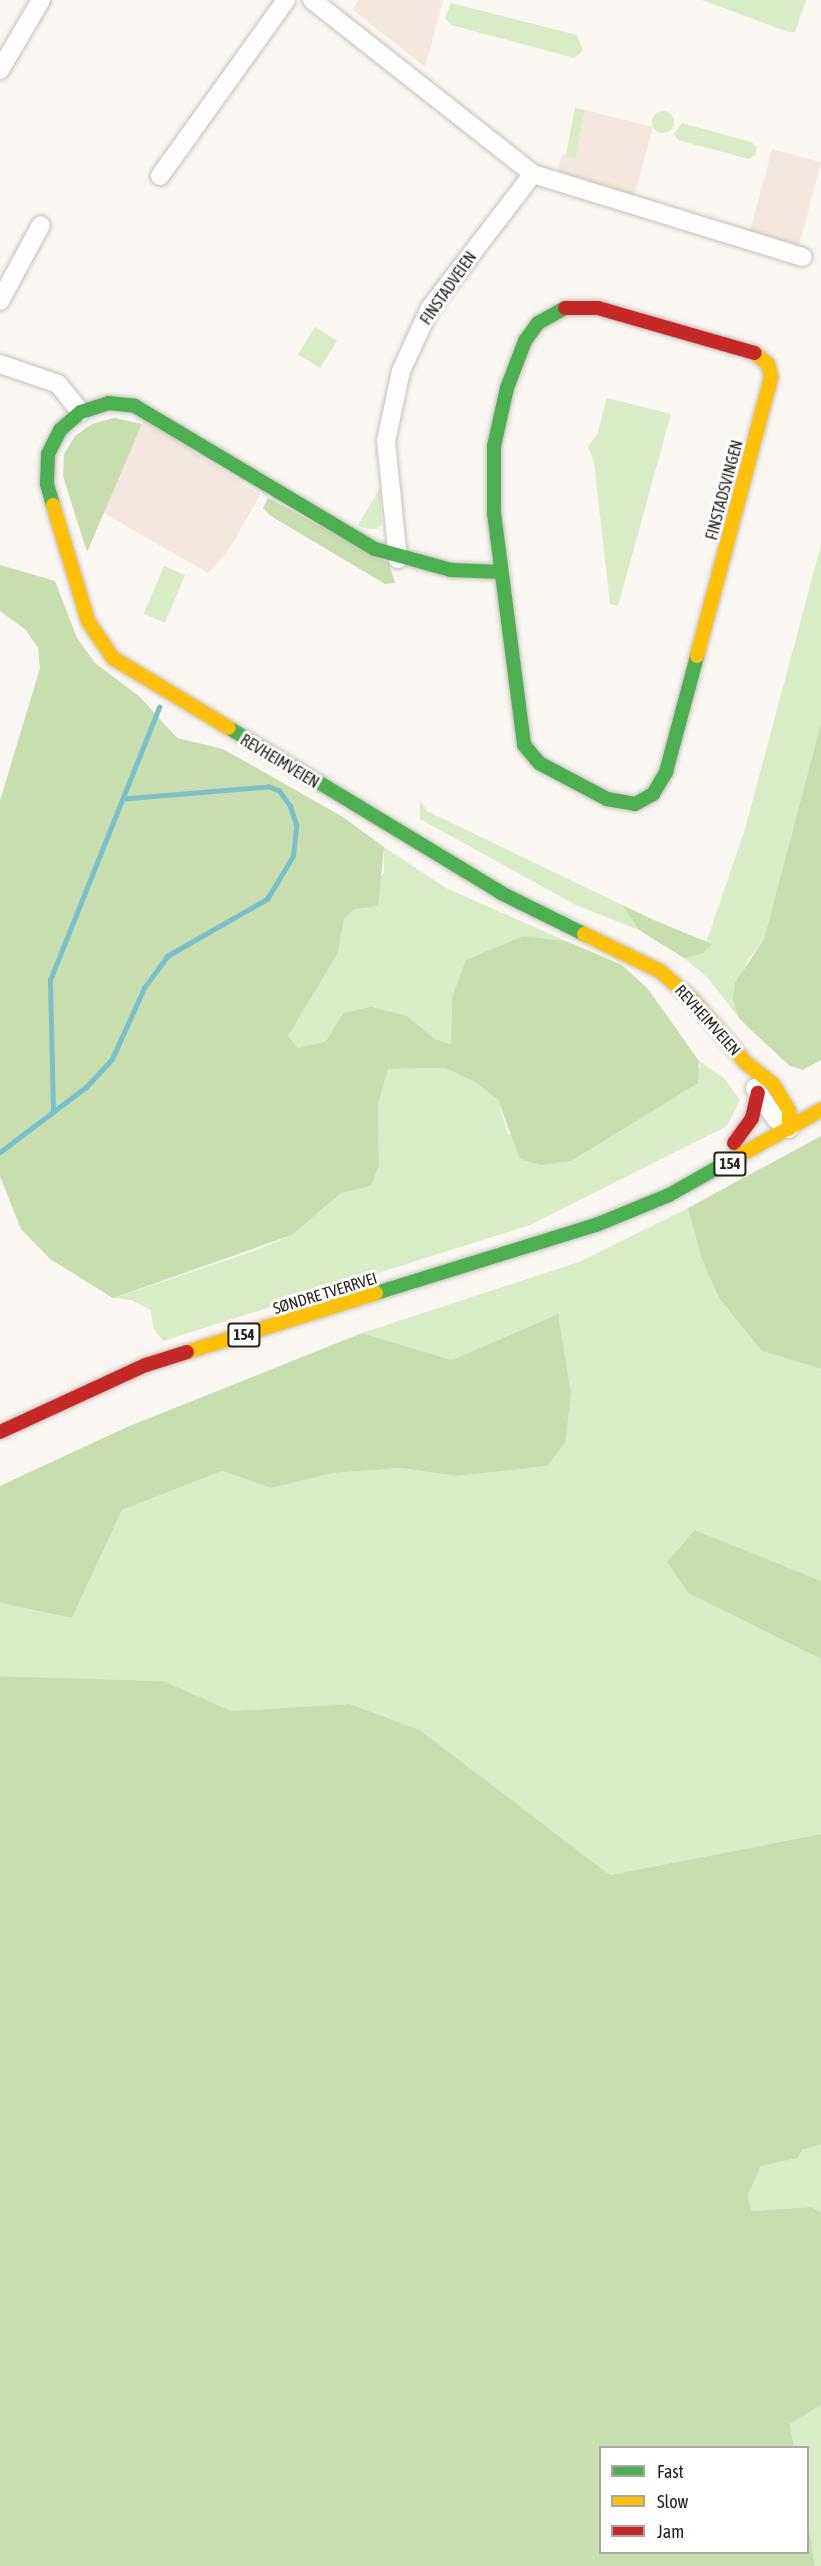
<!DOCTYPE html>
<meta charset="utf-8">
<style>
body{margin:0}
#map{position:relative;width:821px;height:2566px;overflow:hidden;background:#faf6f2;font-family:"Asap Condensed",sans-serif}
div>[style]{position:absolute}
.built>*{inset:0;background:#f3e7df;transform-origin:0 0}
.green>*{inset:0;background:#daecc5;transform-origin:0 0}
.round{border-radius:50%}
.forest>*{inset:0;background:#c8deae}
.stream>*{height:4.5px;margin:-2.25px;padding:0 2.25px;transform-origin:2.25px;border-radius:2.25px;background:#79bfcc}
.roads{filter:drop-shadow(0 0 2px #c6c0bc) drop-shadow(0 0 2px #c6c0bc)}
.street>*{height:18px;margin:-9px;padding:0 9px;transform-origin:9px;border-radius:9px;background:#fefefd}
.fast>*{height:14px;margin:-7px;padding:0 7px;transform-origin:7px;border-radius:7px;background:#4caf50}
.slow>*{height:14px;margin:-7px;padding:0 7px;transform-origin:7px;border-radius:7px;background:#ffc107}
.jam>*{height:14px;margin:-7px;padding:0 7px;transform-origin:7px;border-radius:7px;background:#c62828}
span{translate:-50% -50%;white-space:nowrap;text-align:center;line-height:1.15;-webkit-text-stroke:6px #fff;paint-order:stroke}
.shield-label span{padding:2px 4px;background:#fff;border:2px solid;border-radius:4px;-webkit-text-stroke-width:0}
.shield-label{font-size:15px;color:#28211c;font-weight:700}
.street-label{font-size:16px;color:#28211c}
.legend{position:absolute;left:599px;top:2446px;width:210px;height:108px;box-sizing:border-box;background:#fff;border:2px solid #a9a6a4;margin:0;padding:8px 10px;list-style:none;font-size:18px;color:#28211c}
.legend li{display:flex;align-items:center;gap:12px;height:30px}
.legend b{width:30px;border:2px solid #a9a6a4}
</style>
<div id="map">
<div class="built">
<i style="clip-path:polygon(358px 0,443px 0,425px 67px,353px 10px)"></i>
<i style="clip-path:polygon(585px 110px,653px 127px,632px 203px,555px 180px,562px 155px,572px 157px)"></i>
<i style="left:772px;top:149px;width:51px;height:89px;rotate:15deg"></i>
<i style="clip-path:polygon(145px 419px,260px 495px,228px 551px,208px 573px,102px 512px)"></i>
</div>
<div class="green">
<i style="clip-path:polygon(702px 0,806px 0,795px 32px,788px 32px)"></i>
<i style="clip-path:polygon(451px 3px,577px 35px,583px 51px,574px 58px,451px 25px,445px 18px)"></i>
<i style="left:575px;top:108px;width:10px;height:49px;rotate:11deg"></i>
<i class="round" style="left:652px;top:111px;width:22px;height:22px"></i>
<i style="clip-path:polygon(682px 123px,751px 142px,757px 147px,755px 155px,749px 159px,678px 140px,674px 134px)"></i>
<i style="left:315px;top:327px;width:26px;height:32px;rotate:32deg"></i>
<i style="clip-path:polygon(607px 398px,671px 414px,618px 606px,610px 604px,594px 463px,588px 446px,597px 435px)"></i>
<i style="clip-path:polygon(380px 488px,382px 524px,377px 529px,363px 528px,358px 525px)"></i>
<i style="clip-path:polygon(821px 545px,821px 723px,764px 939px,746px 963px,733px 1001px,739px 1018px,708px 978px,684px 958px,703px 952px,745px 829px)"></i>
<i style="left:164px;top:566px;width:23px;height:52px;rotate:23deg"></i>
<i style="clip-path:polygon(420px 800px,427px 811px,622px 905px,639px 930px,576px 905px,420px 819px)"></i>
<i style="clip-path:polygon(384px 847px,446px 888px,566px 941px,524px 936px,452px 997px,451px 1044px,435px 1039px,407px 1016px,343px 1013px,326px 1041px,298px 1048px,288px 1036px,338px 953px,344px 919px,384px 873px)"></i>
<i style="clip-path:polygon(699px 1061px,724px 1078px,740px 1100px,727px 1126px,530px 1225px,163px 1341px,153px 1328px,151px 1310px,131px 1300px,113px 1298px,254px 1251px,292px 1235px,341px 1193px,371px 1186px,379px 1166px,378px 1104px,388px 1069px,445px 1068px,477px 1083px,498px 1100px,508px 1135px,701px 1068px)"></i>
<i style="clip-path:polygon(688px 1208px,701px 1257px,762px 1351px,821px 1369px,821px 1581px,695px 1530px,688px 1593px,821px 1659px,821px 1834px,610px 1875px,420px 1730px,350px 1704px,231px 1711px,164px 1681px,0 1676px,0 1603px,72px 1618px,122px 1510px,222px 1471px,271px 1488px,334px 1473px,401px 1468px,456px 1476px,558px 1314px,452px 1360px,362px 1333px,579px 1262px)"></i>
<i style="clip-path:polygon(821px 2144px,821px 2212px,811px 2207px,752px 2211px,747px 2197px,761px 2166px,798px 2158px,802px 2150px)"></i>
<i style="clip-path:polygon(821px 2405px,821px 2566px,815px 2566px,808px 2522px,808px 2448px,794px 2447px,790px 2424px)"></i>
</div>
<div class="forest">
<i style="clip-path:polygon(114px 418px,142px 424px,87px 552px,63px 476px,64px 454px,75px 436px,92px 424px)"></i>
<i style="clip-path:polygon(268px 498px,389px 563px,395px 583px,385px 584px,271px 516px,263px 508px)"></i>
<i style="clip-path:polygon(0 565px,55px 581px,77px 638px,95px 663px,140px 697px,177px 738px,223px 749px,343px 817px,384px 847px,378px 906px,355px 909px,344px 919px,338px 953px,288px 1036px,298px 1048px,326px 1041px,343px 1013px,371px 1007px,407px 1016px,435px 1039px,451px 1044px,452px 997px,466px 960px,524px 936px,566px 941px,622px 965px,648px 989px,699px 1061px,698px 1083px,571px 1161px,541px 1165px,520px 1159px,498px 1100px,477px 1083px,445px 1068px,388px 1069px,378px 1104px,379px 1166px,371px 1186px,341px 1193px,292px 1235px,113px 1298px,50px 1259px,21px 1229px,0 1176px,0 801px,40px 668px,38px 648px,26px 630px,0 611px)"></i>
<i style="clip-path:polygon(821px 723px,821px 1060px,803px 1070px,790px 1066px,751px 1030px,739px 1018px,733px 1001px,735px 983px,764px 939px)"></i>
<i style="clip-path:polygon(622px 905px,654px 920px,712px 944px,703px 953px,684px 958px,639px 930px)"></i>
<i style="clip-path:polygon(821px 1136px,821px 1369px,762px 1351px,719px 1298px,701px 1257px,688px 1208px)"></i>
<i style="clip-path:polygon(558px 1314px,571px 1394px,565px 1443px,547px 1466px,456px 1476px,401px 1468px,334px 1473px,271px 1488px,222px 1471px,122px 1510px,72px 1618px,0 1603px,0 1486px,127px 1427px,362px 1333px,452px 1360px)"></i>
<i style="clip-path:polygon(695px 1530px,821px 1581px,821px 1659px,688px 1593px,667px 1562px)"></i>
<i style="clip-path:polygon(0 1676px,164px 1681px,231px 1711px,350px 1704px,420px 1730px,610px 1875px,821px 1834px,821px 2144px,802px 2150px,798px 2158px,761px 2166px,747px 2197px,752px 2211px,811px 2207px,821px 2212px,821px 2405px,790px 2424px,794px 2447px,600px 2448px,600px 2552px,808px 2552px,808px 2522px,815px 2566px,0 2566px)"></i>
</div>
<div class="stream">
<i style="left:53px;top:1112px;width:132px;rotate:-91.3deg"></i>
<i style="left:50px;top:980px;width:294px;rotate:-68.2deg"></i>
<i style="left:0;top:1152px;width:108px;rotate:-37.1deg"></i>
<i style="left:86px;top:1087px;width:38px;rotate:-47deg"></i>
<i style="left:112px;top:1059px;width:78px;rotate:-65.7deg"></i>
<i style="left:144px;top:988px;width:39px;rotate:-54deg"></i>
<i style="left:167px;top:956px;width:115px;rotate:-29.7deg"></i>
<i style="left:267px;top:899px;width:50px;rotate:-58.8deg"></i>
<i style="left:293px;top:856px;width:31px;rotate:-84deg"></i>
<i style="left:296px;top:825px;width:20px;rotate:-108deg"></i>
<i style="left:290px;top:806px;width:19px;rotate:-126deg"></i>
<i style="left:279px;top:791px;width:11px;rotate:-158deg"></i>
<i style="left:269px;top:787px;width:145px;rotate:175.3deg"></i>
</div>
<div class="roads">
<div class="street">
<i style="left:312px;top:0;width:281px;rotate:38.2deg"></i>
<i style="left:533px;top:174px;width:282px;rotate:17.1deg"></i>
<i style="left:0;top:70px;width:81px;rotate:-59.6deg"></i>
<i style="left:160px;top:176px;width:216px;rotate:-54.4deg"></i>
<i style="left:0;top:301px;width:86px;rotate:-61.7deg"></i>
<i style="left:0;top:364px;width:61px;rotate:19deg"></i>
<i style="left:58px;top:384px;width:36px;rotate:51deg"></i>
<i style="left:398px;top:559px;width:119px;rotate:-95.8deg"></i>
<i style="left:386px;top:441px;width:72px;rotate:-77.9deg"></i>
<i style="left:401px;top:371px;width:69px;rotate:-65.3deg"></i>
<i style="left:430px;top:308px;width:169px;rotate:-52.5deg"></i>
<i style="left:755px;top:1088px;width:37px;rotate:56deg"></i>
<i style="left:776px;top:1119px;width:16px;rotate:38deg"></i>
</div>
<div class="fast">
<i style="left:565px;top:308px;width:31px;rotate:151deg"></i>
<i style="left:538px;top:323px;width:22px;rotate:126deg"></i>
<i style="left:525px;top:341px;width:50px;rotate:111deg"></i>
<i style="left:507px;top:388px;width:59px;rotate:102.6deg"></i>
<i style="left:494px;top:446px;width:67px;rotate:90deg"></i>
<i style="left:494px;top:513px;width:234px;rotate:82.6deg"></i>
<i style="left:524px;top:745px;width:23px;rotate:50deg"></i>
<i style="left:539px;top:763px;width:77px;rotate:27.9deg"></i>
<i style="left:607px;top:799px;width:28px;rotate:10deg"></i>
<i style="left:635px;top:804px;width:21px;rotate:-29deg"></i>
<i style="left:653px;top:794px;width:26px;rotate:-59deg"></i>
<i style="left:666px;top:772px;width:120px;rotate:-75deg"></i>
<i style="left:53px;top:505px;width:22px;rotate:-106deg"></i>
<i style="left:47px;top:484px;width:30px;rotate:-88deg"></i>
<i style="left:48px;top:454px;width:27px;rotate:-63deg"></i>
<i style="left:60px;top:430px;width:28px;rotate:-41deg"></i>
<i style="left:81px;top:412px;width:28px;rotate:-18deg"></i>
<i style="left:108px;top:403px;width:27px;rotate:6deg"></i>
<i style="left:135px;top:406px;width:279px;rotate:30.8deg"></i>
<i style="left:375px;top:549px;width:79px;rotate:15.4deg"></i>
<i style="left:451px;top:570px;width:50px;rotate:2.3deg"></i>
<i style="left:229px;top:728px;width:318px;rotate:31.2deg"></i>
<i style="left:501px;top:893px;width:93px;rotate:26.3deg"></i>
<i style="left:376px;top:1293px;width:230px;rotate:-17.2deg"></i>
<i style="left:596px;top:1225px;width:79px;rotate:-22.3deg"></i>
<i style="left:669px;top:1195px;width:73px;rotate:-29.4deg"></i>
</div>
<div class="slow">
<i style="left:53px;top:505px;width:121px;rotate:73.2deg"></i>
<i style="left:88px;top:621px;width:45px;rotate:56deg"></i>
<i style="left:113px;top:658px;width:135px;rotate:31.1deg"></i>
<i style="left:697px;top:656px;width:289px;rotate:-75.1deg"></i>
<i style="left:771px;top:377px;width:13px;rotate:-103deg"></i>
<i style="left:768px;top:364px;width:17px;rotate:-140deg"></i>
<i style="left:584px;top:934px;width:85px;rotate:26deg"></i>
<i style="left:660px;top:971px;width:43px;rotate:41.2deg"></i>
<i style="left:692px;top:999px;width:84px;rotate:49.8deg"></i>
<i style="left:746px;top:1063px;width:34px;rotate:38deg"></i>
<i style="left:773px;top:1084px;width:31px;rotate:59deg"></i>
<i style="left:789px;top:1111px;width:18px;rotate:90deg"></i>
<i style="left:733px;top:1159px;width:101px;rotate:-29.1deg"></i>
<i style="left:187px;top:1352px;width:198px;rotate:-17.3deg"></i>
</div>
<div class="jam">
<i style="left:565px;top:308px;width:33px"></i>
<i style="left:598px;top:308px;width:163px;rotate:16deg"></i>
<i style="left:734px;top:1143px;width:31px;rotate:-54deg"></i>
<i style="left:752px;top:1118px;width:26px;rotate:-77deg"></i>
<i style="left:0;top:1432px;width:161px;rotate:-24.7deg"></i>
<i style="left:146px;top:1365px;width:43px;rotate:-17.6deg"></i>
</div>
</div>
<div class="shield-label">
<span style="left:730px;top:1164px">154</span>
<span style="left:244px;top:1335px">154</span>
</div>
<div class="street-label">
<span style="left:448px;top:288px;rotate:-55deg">FINSTADVEIEN</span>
<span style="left:724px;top:490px;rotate:-75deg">FINSTADSVINGEN</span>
<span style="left:280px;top:761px;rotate:31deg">REVHEIMVEIEN</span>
<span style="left:708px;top:1020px;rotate:48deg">REVHEIMVEIEN</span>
<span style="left:325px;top:1293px;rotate:-17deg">SØNDRE TVERRVEI</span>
</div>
<ul class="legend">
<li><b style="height:8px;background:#4caf50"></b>Fast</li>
<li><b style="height:8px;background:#ffc107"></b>Slow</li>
<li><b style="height:8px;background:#c62828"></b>Jam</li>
</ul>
</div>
